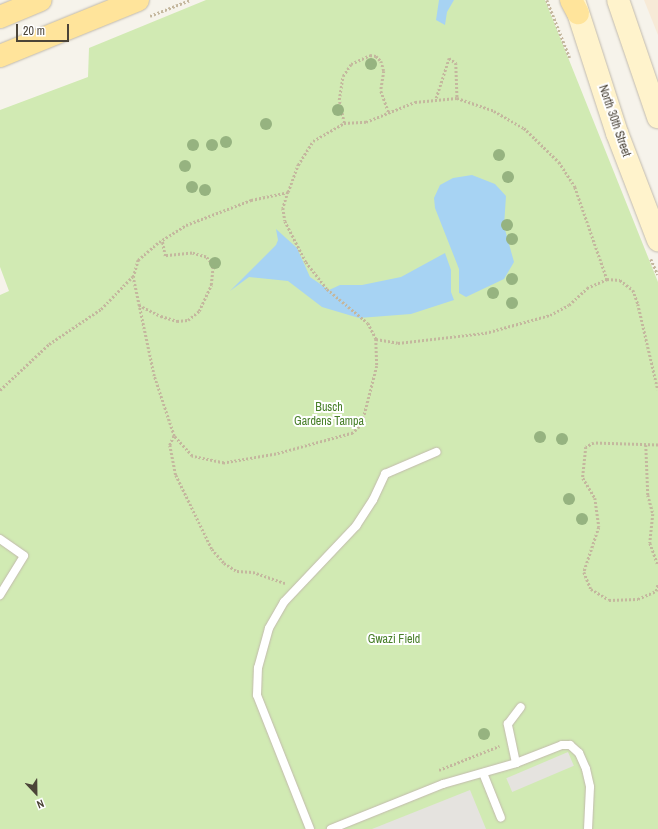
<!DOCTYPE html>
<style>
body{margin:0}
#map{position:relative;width:658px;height:829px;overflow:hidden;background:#f6f3eb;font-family:"Archivo Narrow",sans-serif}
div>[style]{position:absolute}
.commercial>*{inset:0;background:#f7ead7}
.green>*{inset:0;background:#d1eab3}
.parking>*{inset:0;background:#e5e3df;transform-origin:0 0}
.water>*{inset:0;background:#a7d3f3}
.path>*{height:2.5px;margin-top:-1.25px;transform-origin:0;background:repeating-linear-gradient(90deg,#c4b79e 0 2px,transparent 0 4px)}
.roads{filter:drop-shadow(0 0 1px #c2bbad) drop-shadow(0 0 1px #c2bbad)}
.lane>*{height:8px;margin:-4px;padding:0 4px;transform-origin:4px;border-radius:4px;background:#fff}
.secondary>*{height:22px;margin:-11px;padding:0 11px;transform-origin:11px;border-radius:11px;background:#fff3cc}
.primary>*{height:22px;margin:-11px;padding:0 11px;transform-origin:11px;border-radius:11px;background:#ffe49b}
.trees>*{width:12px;height:12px;margin:-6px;border-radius:50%;background:#96b380}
span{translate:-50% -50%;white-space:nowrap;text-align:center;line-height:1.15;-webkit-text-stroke:4px #fff;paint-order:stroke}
.street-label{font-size:12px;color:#4b4438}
.park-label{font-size:12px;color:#487f29}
.north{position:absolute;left:16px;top:773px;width:40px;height:40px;-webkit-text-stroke:3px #fff;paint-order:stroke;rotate:158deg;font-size:11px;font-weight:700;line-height:16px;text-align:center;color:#4b4438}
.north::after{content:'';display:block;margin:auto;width:14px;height:18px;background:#4b4438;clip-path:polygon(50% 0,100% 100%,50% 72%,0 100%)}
.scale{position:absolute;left:16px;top:24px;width:53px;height:18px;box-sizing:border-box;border:2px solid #4b4438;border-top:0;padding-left:5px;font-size:12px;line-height:14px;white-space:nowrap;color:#4b4438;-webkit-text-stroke:3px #fff;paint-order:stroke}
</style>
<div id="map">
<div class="commercial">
<i style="clip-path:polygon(644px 0,658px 0,658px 35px)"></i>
</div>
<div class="green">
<i style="clip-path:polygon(206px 0,545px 0,658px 282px,658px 829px,0 829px,0 295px,9px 291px,0 267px,0 110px,88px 77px,89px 48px)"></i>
</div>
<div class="parking">
<i style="left:568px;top:752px;width:15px;height:67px;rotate:67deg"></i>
<i style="clip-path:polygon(470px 790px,486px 829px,372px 829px)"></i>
</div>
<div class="water">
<i style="clip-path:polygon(439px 0,454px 0,447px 12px,445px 25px,436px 20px)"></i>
<i style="clip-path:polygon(472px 175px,495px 184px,506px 196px,504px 226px,514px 262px,504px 279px,466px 297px,459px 293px,459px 269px,435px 208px,434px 198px,440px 185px,453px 178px)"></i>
<i style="clip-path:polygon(276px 229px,297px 248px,310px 277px,329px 290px,340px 285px,362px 285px,401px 277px,445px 253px,451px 270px,451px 292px,454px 300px,411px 314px,359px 318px,322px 307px,288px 281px,249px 277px,230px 291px,276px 245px,278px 240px)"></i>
</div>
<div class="path">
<i style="left:547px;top:0;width:62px;rotate:68.4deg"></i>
<i style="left:150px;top:16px;width:43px;rotate:-21.8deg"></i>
<i style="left:436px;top:98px;width:42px;rotate:-72deg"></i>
<i style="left:449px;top:58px;width:9px;rotate:36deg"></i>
<i style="left:456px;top:63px;width:35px;rotate:88deg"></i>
<i style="left:344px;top:123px;width:24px;rotate:-102deg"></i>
<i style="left:339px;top:100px;width:24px;rotate:-81deg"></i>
<i style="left:343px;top:76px;width:14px;rotate:-56deg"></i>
<i style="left:351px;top:64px;width:21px;rotate:-25deg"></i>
<i style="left:370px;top:55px;width:6px;rotate:9deg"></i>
<i style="left:376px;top:56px;width:7px;rotate:45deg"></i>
<i style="left:381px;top:61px;width:10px;rotate:73deg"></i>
<i style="left:384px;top:71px;width:20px;rotate:99deg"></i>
<i style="left:381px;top:91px;width:23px;rotate:70deg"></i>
<i style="left:288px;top:192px;width:17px;rotate:107deg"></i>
<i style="left:283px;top:208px;width:13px;rotate:81deg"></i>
<i style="left:285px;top:221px;width:46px;rotate:62.9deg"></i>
<i style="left:306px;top:262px;width:34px;rotate:52deg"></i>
<i style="left:327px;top:289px;width:53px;rotate:39.7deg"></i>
<i style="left:368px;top:323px;width:18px;rotate:63deg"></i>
<i style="left:376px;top:339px;width:27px;rotate:88deg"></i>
<i style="left:377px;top:366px;width:60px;rotate:104.5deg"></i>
<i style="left:362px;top:424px;width:13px;rotate:135deg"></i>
<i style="left:353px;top:433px;width:80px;rotate:164.7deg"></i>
<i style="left:276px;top:454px;width:53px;rotate:170.2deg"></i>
<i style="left:224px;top:463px;width:33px;rotate:-168deg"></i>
<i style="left:192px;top:456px;width:27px;rotate:-132deg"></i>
<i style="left:174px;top:436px;width:63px;rotate:-108.4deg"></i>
<i style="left:154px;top:376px;width:101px;rotate:-102deg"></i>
<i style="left:133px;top:277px;width:18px;rotate:-74deg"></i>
<i style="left:138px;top:260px;width:28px;rotate:-41deg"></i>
<i style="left:159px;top:242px;width:32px;rotate:-32deg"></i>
<i style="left:186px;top:225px;width:70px;rotate:-21deg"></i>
<i style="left:251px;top:200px;width:38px;rotate:-12deg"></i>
<i style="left:288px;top:192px;width:29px;rotate:-70deg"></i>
<i style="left:298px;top:165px;width:28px;rotate:-58deg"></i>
<i style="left:313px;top:141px;width:36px;rotate:-30deg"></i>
<i style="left:344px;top:123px;width:22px;rotate:-3deg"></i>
<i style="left:366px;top:122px;width:53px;rotate:-22.2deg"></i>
<i style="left:415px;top:102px;width:42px;rotate:-5.4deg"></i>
<i style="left:457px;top:98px;width:39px;rotate:19deg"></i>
<i style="left:494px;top:111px;width:34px;rotate:30deg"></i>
<i style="left:524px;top:128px;width:49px;rotate:44.2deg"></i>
<i style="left:559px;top:162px;width:30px;rotate:57deg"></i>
<i style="left:575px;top:187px;width:97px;rotate:70.8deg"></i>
<i style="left:651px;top:259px;width:17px;rotate:66deg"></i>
<i style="left:139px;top:305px;width:25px;rotate:27deg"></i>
<i style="left:161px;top:316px;width:17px;rotate:17deg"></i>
<i style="left:177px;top:321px;width:11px;rotate:-5deg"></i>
<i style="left:188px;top:320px;width:14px;rotate:-39deg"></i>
<i style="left:199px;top:311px;width:29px;rotate:-65deg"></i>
<i style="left:211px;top:285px;width:20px;rotate:-84deg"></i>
<i style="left:213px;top:265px;width:11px;rotate:-131deg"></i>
<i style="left:206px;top:257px;width:15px;rotate:-164deg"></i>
<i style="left:192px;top:253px;width:27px;rotate:174deg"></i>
<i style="left:165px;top:256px;width:16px;rotate:-101deg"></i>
<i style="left:376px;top:339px;width:22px;rotate:10deg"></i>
<i style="left:398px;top:343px;width:88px;rotate:-6.6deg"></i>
<i style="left:485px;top:333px;width:67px;rotate:-15.5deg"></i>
<i style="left:550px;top:315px;width:21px;rotate:-28deg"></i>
<i style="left:569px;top:305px;width:25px;rotate:-43deg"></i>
<i style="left:587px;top:288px;width:22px;rotate:-24deg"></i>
<i style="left:607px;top:279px;width:13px;rotate:4deg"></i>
<i style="left:620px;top:280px;width:16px;rotate:38deg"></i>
<i style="left:633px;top:290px;width:15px;rotate:70deg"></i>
<i style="left:638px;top:304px;width:88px;rotate:76.9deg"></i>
<i style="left:0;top:390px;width:67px;rotate:-43.2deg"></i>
<i style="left:49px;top:344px;width:63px;rotate:-33.9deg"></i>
<i style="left:101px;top:309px;width:45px;rotate:-45.9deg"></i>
<i style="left:174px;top:436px;width:10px;rotate:114deg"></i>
<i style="left:170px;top:445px;width:31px;rotate:79deg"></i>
<i style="left:176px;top:475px;width:82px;rotate:64.1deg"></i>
<i style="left:212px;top:549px;width:18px;rotate:49deg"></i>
<i style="left:224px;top:563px;width:15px;rotate:32deg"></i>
<i style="left:237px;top:571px;width:16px;rotate:4deg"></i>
<i style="left:253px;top:572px;width:34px;rotate:19deg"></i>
<i style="left:646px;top:445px;width:50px;rotate:87.7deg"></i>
<i style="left:648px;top:495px;width:20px;rotate:75deg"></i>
<i style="left:653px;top:514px;width:29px;rotate:96deg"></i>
<i style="left:650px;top:543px;width:23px;rotate:70deg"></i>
<i style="left:658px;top:445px;width:64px;rotate:-178.2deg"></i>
<i style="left:594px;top:443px;width:9px;rotate:153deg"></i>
<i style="left:586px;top:447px;width:31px;rotate:96deg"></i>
<i style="left:583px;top:478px;width:23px;rotate:59deg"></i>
<i style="left:595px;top:498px;width:29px;rotate:82deg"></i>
<i style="left:599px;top:527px;width:47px;rotate:108.4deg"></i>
<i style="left:584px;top:572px;width:18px;rotate:68deg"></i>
<i style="left:591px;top:589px;width:21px;rotate:31deg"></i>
<i style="left:609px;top:600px;width:29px;rotate:-2deg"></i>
<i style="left:638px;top:599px;width:20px;rotate:-24deg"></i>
<i style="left:656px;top:591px;width:8px;rotate:-76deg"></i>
<i style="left:439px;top:770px;width:65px;rotate:-21.8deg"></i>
</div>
<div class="roads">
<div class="lane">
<i style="left:0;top:539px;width:29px;rotate:35deg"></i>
<i style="left:24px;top:556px;width:46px;rotate:121.6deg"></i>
<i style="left:516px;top:763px;width:40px;rotate:-102deg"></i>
<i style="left:508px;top:724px;width:21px;rotate:-53deg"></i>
<i style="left:483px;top:773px;width:48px;rotate:68.2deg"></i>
<i style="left:310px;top:829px;width:144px;rotate:-111.6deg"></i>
<i style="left:257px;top:695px;width:27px;rotate:-88deg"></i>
<i style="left:258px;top:668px;width:41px;rotate:-74.6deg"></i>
<i style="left:269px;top:628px;width:30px;rotate:-60deg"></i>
<i style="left:284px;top:602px;width:105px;rotate:-46.5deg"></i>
<i style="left:356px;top:526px;width:31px;rotate:-57deg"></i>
<i style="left:373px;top:500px;width:29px;rotate:-65deg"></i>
<i style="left:385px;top:474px;width:56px;rotate:-23.3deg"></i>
<i style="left:331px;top:829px;width:121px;rotate:-21.9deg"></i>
<i style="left:443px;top:784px;width:76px;rotate:-16deg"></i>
<i style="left:516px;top:763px;width:49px;rotate:-21.4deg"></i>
<i style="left:562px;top:745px;width:8px"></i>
<i style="left:570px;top:745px;width:12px;rotate:42deg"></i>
<i style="left:579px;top:753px;width:17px;rotate:66deg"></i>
<i style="left:586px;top:769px;width:18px;rotate:77deg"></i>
<i style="left:590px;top:787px;width:42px;rotate:92.7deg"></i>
</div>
<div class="secondary">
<i style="left:574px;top:0;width:140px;rotate:72.1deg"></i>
<i style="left:617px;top:133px;width:115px;rotate:69deg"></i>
<i style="left:618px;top:0;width:124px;rotate:71.1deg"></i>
</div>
<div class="primary">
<i style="left:571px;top:0;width:15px;rotate:62deg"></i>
<i style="left:0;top:17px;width:44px;rotate:-22.5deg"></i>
<i style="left:0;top:56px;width:149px;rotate:-22.1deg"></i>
</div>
</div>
<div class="trees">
<i style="left:371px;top:64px"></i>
<i style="left:338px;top:110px"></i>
<i style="left:266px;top:124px"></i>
<i style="left:226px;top:142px"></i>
<i style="left:193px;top:145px"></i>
<i style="left:212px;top:145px"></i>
<i style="left:499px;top:155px"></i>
<i style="left:185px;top:166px"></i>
<i style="left:508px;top:177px"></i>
<i style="left:192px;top:187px"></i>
<i style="left:205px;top:190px"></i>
<i style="left:507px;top:225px"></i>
<i style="left:512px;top:239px"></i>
<i style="left:215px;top:263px"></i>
<i style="left:512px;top:279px"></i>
<i style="left:493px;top:293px"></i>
<i style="left:512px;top:303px"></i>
<i style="left:540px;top:437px"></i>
<i style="left:562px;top:439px"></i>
<i style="left:569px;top:499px"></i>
<i style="left:582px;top:519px"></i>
<i style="left:484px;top:734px"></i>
</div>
<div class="street-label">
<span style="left:614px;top:121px;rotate:71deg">North 30th Street</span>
</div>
<div class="park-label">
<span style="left:329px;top:415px">Busch<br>Gardens Tampa</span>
<span style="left:394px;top:640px">Gwazi Field</span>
</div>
<div class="north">N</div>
<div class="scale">20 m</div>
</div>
